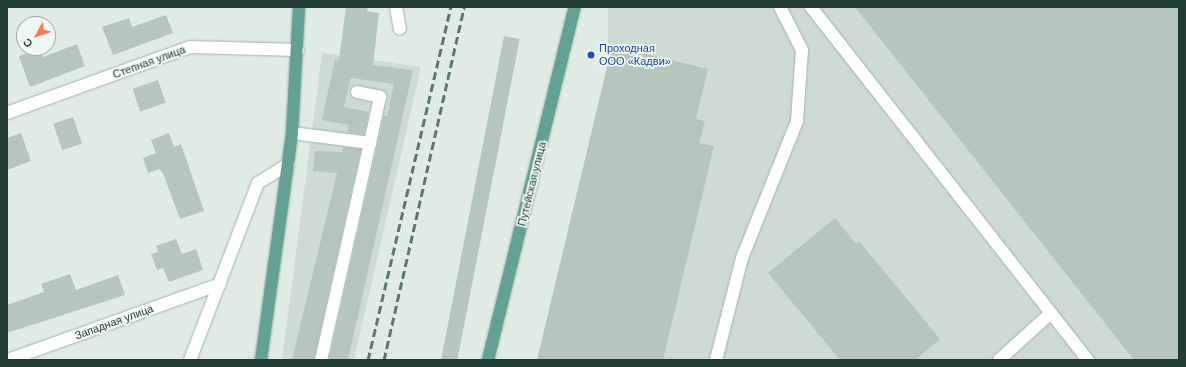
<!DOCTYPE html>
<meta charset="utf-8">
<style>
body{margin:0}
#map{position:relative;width:1186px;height:367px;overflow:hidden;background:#e0ebe6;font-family:Arial,sans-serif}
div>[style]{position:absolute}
.built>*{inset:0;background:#cedbd5;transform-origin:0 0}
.building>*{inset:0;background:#b5c6bf;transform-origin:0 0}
.roads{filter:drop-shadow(0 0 1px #a3b3ad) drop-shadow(0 0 1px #a3b3ad)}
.minor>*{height:12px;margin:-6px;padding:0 6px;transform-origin:6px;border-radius:6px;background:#fff}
.major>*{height:12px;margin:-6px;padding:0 6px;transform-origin:6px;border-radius:6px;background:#63a292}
.rail>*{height:3px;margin-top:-1.5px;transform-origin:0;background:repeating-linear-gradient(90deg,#5a7770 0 8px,transparent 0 12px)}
.dots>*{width:11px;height:11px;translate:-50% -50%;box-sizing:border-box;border:2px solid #f0f8f4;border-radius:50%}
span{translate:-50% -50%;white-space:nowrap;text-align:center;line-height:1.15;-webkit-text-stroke:3.5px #f0f8f4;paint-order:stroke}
.transit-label{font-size:11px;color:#164399}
.left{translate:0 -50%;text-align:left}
.street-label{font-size:11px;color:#203c35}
.frame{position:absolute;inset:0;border:8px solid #203c35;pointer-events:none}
.north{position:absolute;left:16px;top:16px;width:40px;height:40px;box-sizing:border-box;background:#f0f8f4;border:1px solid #9dada8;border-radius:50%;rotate:230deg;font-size:11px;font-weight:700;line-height:16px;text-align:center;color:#203c35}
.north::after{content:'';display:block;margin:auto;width:14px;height:18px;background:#f57d54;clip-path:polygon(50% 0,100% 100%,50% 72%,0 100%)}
</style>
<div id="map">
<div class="built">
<i style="left:608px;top:7px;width:571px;height:363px"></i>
<i style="clip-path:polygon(322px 53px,421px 67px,354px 360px,282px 360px)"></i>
</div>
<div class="building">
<i style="clip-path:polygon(346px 7px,368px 7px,367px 11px,379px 13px,373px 65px,413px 70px,348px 360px,329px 360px,384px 116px,387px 116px,394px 84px,351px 78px,344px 107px,369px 112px,364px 135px,347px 132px,349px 125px,322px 120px,335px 59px,339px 60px)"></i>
<i style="clip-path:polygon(855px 7px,1179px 7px,1179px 360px,1134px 360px)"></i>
<i style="clip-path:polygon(166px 15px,173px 33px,113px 55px,102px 27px,129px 18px,132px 27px)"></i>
<i style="left:504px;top:36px;width:16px;height:332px;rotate:11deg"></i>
<i style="clip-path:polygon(77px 44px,85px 66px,30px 87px,19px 56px,40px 49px,43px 57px)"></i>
<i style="clip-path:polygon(612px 46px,708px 69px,696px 119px,705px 121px,699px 143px,714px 146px,663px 360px,537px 360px)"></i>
<i style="left:158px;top:80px;width:24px;height:27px;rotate:71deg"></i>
<i style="left:73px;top:117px;width:28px;height:21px;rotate:71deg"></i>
<i style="clip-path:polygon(21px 133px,31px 161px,7px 170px,7px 138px)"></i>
<i style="clip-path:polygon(169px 133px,174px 147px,181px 144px,204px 211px,180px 219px,164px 176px,160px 169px,148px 173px,143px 158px,156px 153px,151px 140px)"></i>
<i style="clip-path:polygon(343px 147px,361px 149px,314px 360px,292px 360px,337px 173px,313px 171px,315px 151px,342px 152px)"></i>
<i style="clip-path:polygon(835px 218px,856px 244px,859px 241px,940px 339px,915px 360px,840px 360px,768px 273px)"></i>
<i style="clip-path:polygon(176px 239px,182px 254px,196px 249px,203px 270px,169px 282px,163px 268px,157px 270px,151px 254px,158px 252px,156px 246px)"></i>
<i style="clip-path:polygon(70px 274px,76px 290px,118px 275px,125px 295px,7px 333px,7px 305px,44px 292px,41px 284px)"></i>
</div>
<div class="roads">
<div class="minor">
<i style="left:396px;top:7px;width:22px;rotate:80deg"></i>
<i style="left:811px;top:7px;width:449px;rotate:51.9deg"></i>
<i style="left:357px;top:92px;width:24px;rotate:12deg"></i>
<i style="left:380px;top:97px;width:47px;rotate:102.3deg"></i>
<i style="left:7px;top:113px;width:195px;rotate:-19.8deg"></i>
<i style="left:190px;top:47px;width:108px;rotate:1.6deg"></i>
<i style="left:292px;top:133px;width:79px;rotate:7.3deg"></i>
<i style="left:370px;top:143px;width:222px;rotate:102.7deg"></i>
<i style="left:8px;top:360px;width:225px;rotate:-19.7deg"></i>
<i style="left:190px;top:360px;width:190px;rotate:-69deg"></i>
<i style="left:258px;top:183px;width:36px;rotate:-32deg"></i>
<i style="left:716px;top:360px;width:105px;rotate:-75.7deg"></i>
<i style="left:742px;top:258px;width:148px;rotate:-68.1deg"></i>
<i style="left:797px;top:121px;width:71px;rotate:-86deg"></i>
<i style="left:802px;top:50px;width:48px;rotate:-117.1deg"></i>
<i style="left:999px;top:360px;width:70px;rotate:-42.1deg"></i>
</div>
<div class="major">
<i style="left:261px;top:360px;width:229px;rotate:-82.2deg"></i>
<i style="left:292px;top:133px;width:126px;rotate:-86.8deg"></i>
<i style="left:488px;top:360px;width:364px;rotate:-76.2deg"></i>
</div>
</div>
<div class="rail">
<i style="left:368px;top:360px;width:363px;rotate:-76.8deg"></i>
<i style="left:384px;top:360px;width:362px;rotate:-77.2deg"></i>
</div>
<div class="dots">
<i style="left:591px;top:55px;background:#1a4fb4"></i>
</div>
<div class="transit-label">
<span class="left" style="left:599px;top:55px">Проходная<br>ООО «Кадви»</span>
</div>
<div class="street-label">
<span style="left:149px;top:62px;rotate:-20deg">Степная улица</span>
<span style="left:532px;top:184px;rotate:-76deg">Путейская улица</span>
<span style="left:114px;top:322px;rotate:-20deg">Западная улица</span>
</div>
<div class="frame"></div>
<div class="north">С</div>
</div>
